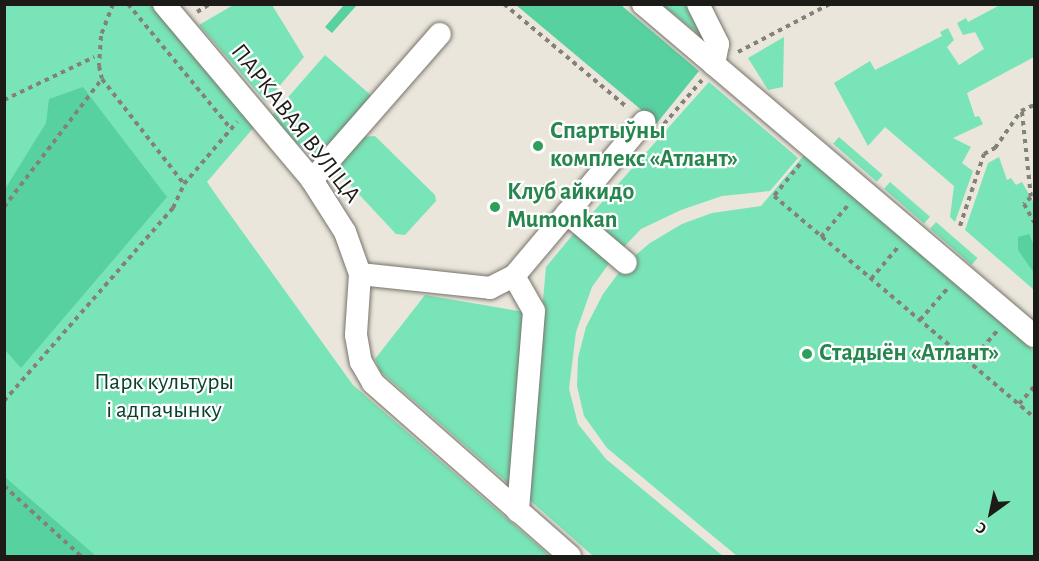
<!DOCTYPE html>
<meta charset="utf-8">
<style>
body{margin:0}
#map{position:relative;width:1039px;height:561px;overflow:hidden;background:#eae6dc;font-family:"Alegreya Sans",sans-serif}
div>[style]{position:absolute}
.green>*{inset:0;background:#79e4b7;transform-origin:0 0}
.forest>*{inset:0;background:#58d1a1}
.path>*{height:4px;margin-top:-2px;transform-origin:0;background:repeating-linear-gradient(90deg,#84817a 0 4.5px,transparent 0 9px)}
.roads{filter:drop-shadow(0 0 2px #77736a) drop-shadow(0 0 2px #77736a)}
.minor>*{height:22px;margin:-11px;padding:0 11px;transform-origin:11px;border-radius:11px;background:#fff}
.dots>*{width:16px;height:16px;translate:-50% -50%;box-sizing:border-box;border:3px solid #fff;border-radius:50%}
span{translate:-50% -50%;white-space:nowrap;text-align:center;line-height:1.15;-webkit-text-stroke:4.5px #fff;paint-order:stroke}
.street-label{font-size:24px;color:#1c1b17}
.leisure-label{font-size:24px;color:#27864d;font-weight:700}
.left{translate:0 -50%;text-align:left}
.park-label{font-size:24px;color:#0c412e}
.frame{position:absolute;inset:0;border:6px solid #1c1b17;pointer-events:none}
.north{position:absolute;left:961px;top:483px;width:60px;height:60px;-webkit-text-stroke:4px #fff;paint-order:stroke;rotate:213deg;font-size:16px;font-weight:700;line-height:24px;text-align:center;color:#1c1b17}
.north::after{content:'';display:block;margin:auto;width:21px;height:27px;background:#1c1b17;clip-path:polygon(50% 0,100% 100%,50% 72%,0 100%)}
</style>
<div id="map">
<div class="green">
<i style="clip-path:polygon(235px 4px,272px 5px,304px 57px,266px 102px,199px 25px)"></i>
<i style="clip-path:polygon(4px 5px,156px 5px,255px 126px,207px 182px,221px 202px,353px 385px,550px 556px,5px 556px)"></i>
<i style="clip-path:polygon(662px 5px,685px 5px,702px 37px,669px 10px)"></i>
<i style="clip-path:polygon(1000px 5px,1034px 5px,1034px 57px,967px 93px,975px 117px,979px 116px,983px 124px,953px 138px,971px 147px,962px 163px,973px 171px,955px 222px,950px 217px,954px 186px,885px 127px,868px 146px,834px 83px,870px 61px,875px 70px,942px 36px,940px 32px,948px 28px,954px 40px,947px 47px,959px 65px,984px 49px,975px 32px,963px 35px,957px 23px,966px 18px,968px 22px)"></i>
<i style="clip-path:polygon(784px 37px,783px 87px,768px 90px,748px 58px)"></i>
<i style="clip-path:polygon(325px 55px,373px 97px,320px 158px,314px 158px,269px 119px)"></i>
<i style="clip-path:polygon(709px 82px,798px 158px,770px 191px,722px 196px,681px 210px,641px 229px,622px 249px,587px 219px)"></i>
<i style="clip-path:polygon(375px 136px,435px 195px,436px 201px,405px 235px,396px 234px,339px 173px,338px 162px,361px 137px)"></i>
<i style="left:839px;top:137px;width:58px;height:9px;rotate:41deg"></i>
<i style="clip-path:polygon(805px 154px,1034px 351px,1034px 556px,737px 556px,607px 448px,584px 416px,577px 386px,578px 358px,586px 327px,603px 294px,626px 263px,650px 243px,682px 224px,712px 213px,761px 206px)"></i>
<i style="clip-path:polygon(999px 157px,1007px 180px,1011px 178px,1016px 185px,1022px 182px,1034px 203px,1034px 290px,965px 230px,988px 163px)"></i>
<i style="left:890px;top:182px;width:53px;height:9px;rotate:41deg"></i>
<i style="left:936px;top:222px;width:55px;height:9px;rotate:41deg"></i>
<i style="clip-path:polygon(575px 232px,610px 262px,592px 287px,576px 332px,569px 389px,578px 424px,606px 459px,723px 556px,593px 556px,525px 496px,546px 267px)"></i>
<i style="clip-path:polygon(425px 295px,530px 313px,510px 485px,380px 371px,375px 359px)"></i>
</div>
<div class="forest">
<i style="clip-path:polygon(344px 5px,357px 5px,332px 33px,325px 27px)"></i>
<i style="clip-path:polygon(516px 5px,621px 5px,699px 71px,657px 123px)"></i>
<i style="clip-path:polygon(83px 87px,167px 197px,21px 368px,5px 350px,5px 189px,46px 123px,49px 99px)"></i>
<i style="clip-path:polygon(1029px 234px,1034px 245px,1034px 273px,1018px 250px,1018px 237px)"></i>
<i style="clip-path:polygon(5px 477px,96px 556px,5px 556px)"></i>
</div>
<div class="path">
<i style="left:113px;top:4px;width:34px;rotate:111deg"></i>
<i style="left:101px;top:36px;width:30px;rotate:94deg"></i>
<i style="left:99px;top:66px;width:13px;rotate:77deg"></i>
<i style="left:102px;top:79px;width:133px;rotate:52deg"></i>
<i style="left:128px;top:4px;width:162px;rotate:50.5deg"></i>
<i style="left:504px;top:4px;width:162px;rotate:40deg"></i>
<i style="left:754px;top:4px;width:6px"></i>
<i style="left:197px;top:12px;width:15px;rotate:-32deg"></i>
<i style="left:738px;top:52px;width:104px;rotate:-27.6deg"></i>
<i style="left:4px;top:100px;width:100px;rotate:-25.5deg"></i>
<i style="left:1022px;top:112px;width:85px;rotate:84deg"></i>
<i style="left:1031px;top:197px;width:10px;rotate:135deg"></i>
<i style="left:1024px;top:204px;width:21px;rotate:61deg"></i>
<i style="left:664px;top:124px;width:58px;rotate:-49.2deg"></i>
<i style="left:800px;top:164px;width:41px;rotate:129.1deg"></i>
<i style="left:774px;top:196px;width:341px;rotate:40.4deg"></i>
<i style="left:543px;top:185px;width:16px;rotate:40deg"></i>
<i style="left:4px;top:207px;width:161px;rotate:-52.6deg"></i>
<i style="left:960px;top:226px;width:76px;rotate:-71.6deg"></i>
<i style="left:984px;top:154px;width:13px;rotate:-29deg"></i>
<i style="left:995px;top:148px;width:45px;rotate:-54.9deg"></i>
<i style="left:1021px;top:111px;width:14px;rotate:-25deg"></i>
<i style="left:821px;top:237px;width:42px;rotate:-49.8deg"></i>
<i style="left:871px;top:279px;width:42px;rotate:-49.8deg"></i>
<i style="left:920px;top:320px;width:41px;rotate:-48.9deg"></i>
<i style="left:970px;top:362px;width:41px;rotate:-48.9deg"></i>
<i style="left:4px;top:401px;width:257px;rotate:-48.8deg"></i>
<i style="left:173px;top:208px;width:26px;rotate:-65deg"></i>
<i style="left:184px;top:184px;width:82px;rotate:-49.5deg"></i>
<i style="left:1019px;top:404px;width:23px;rotate:-49deg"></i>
<i style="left:4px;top:486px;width:104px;rotate:42.3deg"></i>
</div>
<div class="roads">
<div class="minor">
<i style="left:164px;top:4px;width:230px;rotate:49.9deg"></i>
<i style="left:312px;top:180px;width:62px;rotate:57.6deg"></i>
<i style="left:345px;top:232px;width:45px;rotate:70.3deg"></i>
<i style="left:360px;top:274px;width:61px;rotate:93.8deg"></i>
<i style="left:356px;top:335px;width:27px;rotate:80deg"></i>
<i style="left:361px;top:362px;width:24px;rotate:60deg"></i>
<i style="left:373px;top:383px;width:262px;rotate:41.3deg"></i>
<i style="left:643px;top:4px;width:513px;rotate:40.33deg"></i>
<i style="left:698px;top:4px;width:45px;rotate:63.4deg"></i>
<i style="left:718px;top:44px;width:21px;rotate:101deg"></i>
<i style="left:312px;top:180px;width:194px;rotate:-48.8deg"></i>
<i style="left:567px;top:213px;width:77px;rotate:40.3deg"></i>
<i style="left:360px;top:274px;width:131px;rotate:6.1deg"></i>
<i style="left:490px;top:288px;width:27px;rotate:-27deg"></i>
<i style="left:514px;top:276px;width:202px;rotate:-49.8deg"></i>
<i style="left:514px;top:276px;width:40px;rotate:60.3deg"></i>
<i style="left:534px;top:311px;width:201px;rotate:94.6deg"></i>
</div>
</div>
<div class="dots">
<i style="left:538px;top:146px;background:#2e9e5b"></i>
<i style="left:495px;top:207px;background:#2e9e5b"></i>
<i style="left:807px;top:354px;background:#2e9e5b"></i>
</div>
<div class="street-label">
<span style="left:295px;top:124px;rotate:52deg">ПАРКАВАЯ ВУЛІЦА</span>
</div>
<div class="leisure-label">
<span class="left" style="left:550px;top:146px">Спартыўны<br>комплекс «Атлант»</span>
<span class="left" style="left:507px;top:207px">Клуб айкидо<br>Mumonkan</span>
<span class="left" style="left:819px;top:354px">Стадыён «Атлант»</span>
</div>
<div class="park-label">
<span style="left:164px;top:397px">Парк культуры<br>і адпачынку</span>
</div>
<div class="frame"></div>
<div class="north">С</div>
</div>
